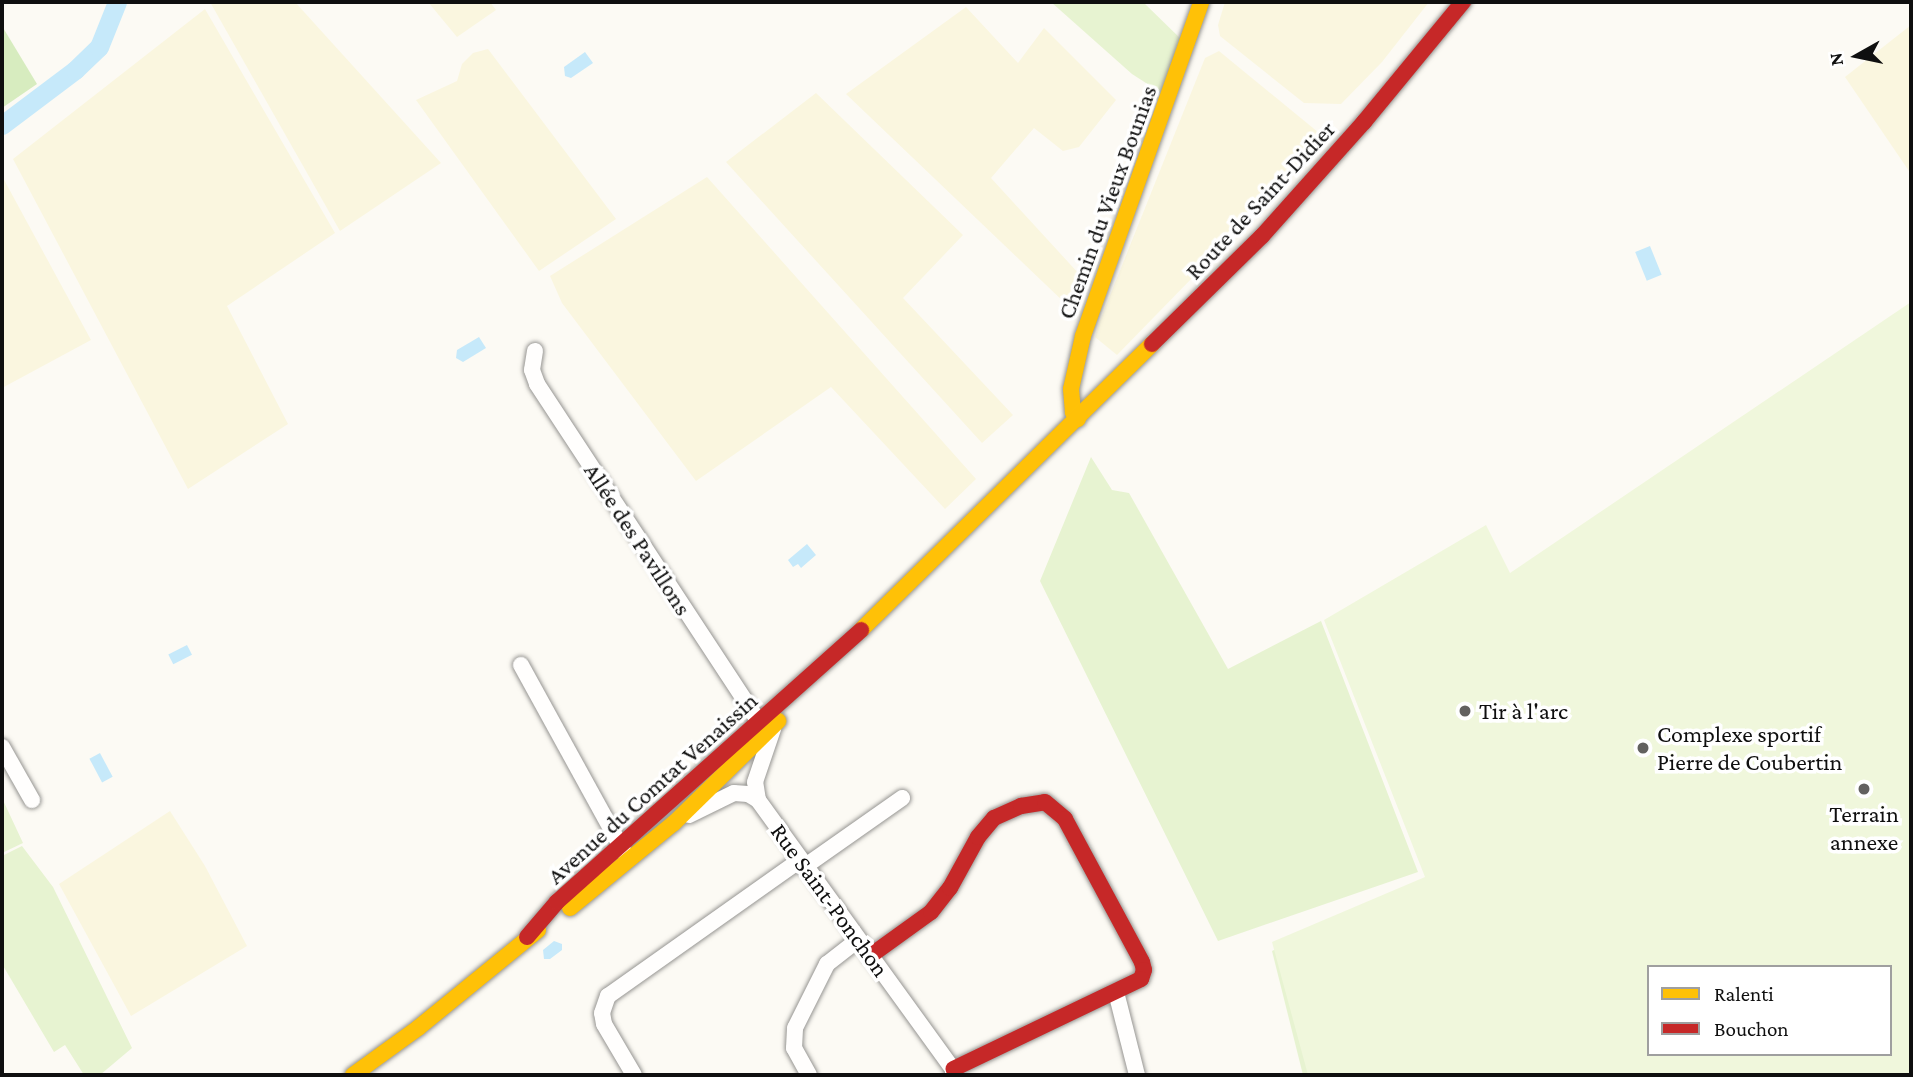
<!DOCTYPE html>
<meta charset="utf-8">
<style>
body{margin:0}
#map{position:relative;width:1913px;height:1077px;overflow:hidden;background:#fcfaf4;font-family:"Crimson Pro",serif}
div>[style]{position:absolute}
.farmland>*{inset:0;background:#faf6df}
.green>*{inset:0;background:#e7f3d1}
.forest>*{inset:0;background:#d7ecbf}
.pitch>*{inset:0;background:#f0f7dc}
.water>*{inset:0;background:#c6e9fa;transform-origin:0 0}
.canal>*{height:19px;margin:-9.5px;padding:0 9.5px;transform-origin:9.5px;border-radius:9.5px;background:#c6e9fa}
.roads{filter:drop-shadow(0 0 2px #969592) drop-shadow(0 0 2px #969592)}
.street>*{height:16px;margin:-8px;padding:0 8px;transform-origin:8px;border-radius:8px;background:#fffefd}
.slow>*{height:16px;margin:-8px;padding:0 8px;transform-origin:8px;border-radius:8px;background:#ffc107}
.jam>*{height:16px;margin:-8px;padding:0 8px;transform-origin:8px;border-radius:8px;background:#c62828}
.dots>*{width:19px;height:19px;translate:-50% -50%;box-sizing:border-box;border:4px solid #fff;border-radius:50%}
span{translate:-50% -50%;white-space:nowrap;text-align:center;line-height:1.15;-webkit-text-stroke:7px #fff;paint-order:stroke}
.street-label{font-size:24px;color:#0f0f0f}
.poi-label{font-size:24px;color:#0f0f0f}
.left{translate:0 -50%;text-align:left}
.frame{position:absolute;inset:0;border:4px solid #0f0f0f;pointer-events:none}
.legend{position:absolute;left:1647px;top:965px;width:245px;height:91px;box-sizing:border-box;background:#fff;border:2px solid #9f9f9f;margin:0;padding:9px 12px;list-style:none;font-size:21px;color:#0f0f0f}
.legend li{display:flex;align-items:center;gap:14px;height:35px}
.legend b{width:35px;border:2px solid #9f9f9f}
.north{position:absolute;left:1822px;top:21px;width:70px;height:70px;-webkit-text-stroke:5px #fff;paint-order:stroke;rotate:261deg;font-size:19px;font-weight:700;line-height:28px;text-align:center;color:#0f0f0f}
.north::after{content:'';display:block;margin:auto;width:24px;height:32px;background:#0f0f0f;clip-path:polygon(50% 0,100% 100%,50% 72%,0 100%)}
</style>
<div id="map">
<div class="farmland">
<i style="clip-path:polygon(210px 2px,295px 2px,441px 163px,340px 231px)"></i>
<i style="clip-path:polygon(428px 2px,490px 2px,496px 10px,457px 37px)"></i>
<i style="clip-path:polygon(1225px 2px,1429px 2px,1382px 62px,1341px 104px,1304px 103px,1220px 36px,1218px 25px)"></i>
<i style="clip-path:polygon(966px 7px,1018px 63px,1044px 28px,1116px 100px,1079px 147px,1063px 151px,1034px 128px,991px 178px,1080px 275px,1067px 305px,846px 94px)"></i>
<i style="clip-path:polygon(205px 9px,335px 233px,227px 306px,288px 424px,188px 489px,13px 159px)"></i>
<i style="clip-path:polygon(1911px 25px,1911px 174px,1845px 77px)"></i>
<i style="clip-path:polygon(488px 49px,616px 219px,539px 271px,416px 100px,457px 81px,462px 64px,473px 53px)"></i>
<i style="clip-path:polygon(1219px 51px,1324px 137px,1233px 236px,1117px 355px,1095px 337px,1099px 323px,1205px 58px)"></i>
<i style="clip-path:polygon(816px 93px,963px 235px,903px 298px,1013px 415px,982px 443px,726px 162px)"></i>
<i style="clip-path:polygon(2px 176px,91px 340px,2px 388px)"></i>
<i style="clip-path:polygon(707px 177px,976px 479px,945px 509px,831px 387px,696px 481px,562px 303px,550px 276px)"></i>
<i style="clip-path:polygon(170px 811px,205px 866px,247px 946px,131px 1016px,59px 884px)"></i>
</div>
<div class="green">
<i style="clip-path:polygon(1051px 2px,1143px 2px,1183px 41px,1163px 94px,1132px 74px)"></i>
<i style="clip-path:polygon(1091px 457px,1112px 490px,1129px 493px,1228px 669px,1321px 621px,1418px 872px,1218px 941px,1040px 581px)"></i>
<i style="clip-path:polygon(2px 798px,23px 843px,2px 853px)"></i>
<i style="clip-path:polygon(22px 846px,53px 887px,132px 1048px,100px 1075px,84px 1075px,65px 1045px,54px 1052px,2px 964px,2px 856px)"></i>
<i style="clip-path:polygon(1280px 947px,1336px 1075px,1303px 1075px,1272px 951px)"></i>
</div>
<div class="forest">
<i style="clip-path:polygon(2px 26px,37px 84px,2px 108px)"></i>
</div>
<div class="pitch">
<i style="clip-path:polygon(evenodd,1911px 302px,1911px 1075px,1308px 1075px,1272px 942px,1425px 877px,1324px 620px,1486px 525px,1510px 573px,1911px 302px,1649px 967px,1890px 967px,1890px 1054px,1649px 1054px,1649px 967px)"></i>
</div>
<div class="water">
<i style="clip-path:polygon(585px 52px,593px 63px,571px 78px,565px 76px,564px 67px)"></i>
<i style="left:1650px;top:246px;width:31px;height:16px;rotate:68deg"></i>
<i style="clip-path:polygon(479px 337px,486px 348px,463px 362px,456px 358px,457px 350px)"></i>
<i style="clip-path:polygon(807px 544px,816px 555px,801px 568px,798px 564px,793px 567px,788px 560px)"></i>
<i style="left:187px;top:645px;width:11px;height:21px;rotate:63deg"></i>
<i style="left:100px;top:753px;width:27px;height:12px;rotate:62deg"></i>
<i style="clip-path:polygon(554px 941px,562px 944px,562px 950px,550px 959px,544px 959px,543px 950px)"></i>
</div>
<div class="canal">
<i style="left:2px;top:125px;width:91px;rotate:-37deg"></i>
<i style="left:75px;top:70px;width:33px;rotate:-44deg"></i>
<i style="left:99px;top:47px;width:48px;rotate:-68.2deg"></i>
</div>
<div class="roads">
<div class="street">
<i style="left:535px;top:351px;width:19px;rotate:99deg"></i>
<i style="left:532px;top:370px;width:15px;rotate:70deg"></i>
<i style="left:537px;top:384px;width:404px;rotate:56.7deg"></i>
<i style="left:521px;top:665px;width:213px;rotate:61.2deg"></i>
<i style="left:2px;top:747px;width:61px;rotate:60.5deg"></i>
<i style="left:758px;top:800px;width:18px;rotate:-99deg"></i>
<i style="left:755px;top:782px;width:56px;rotate:-71.2deg"></i>
<i style="left:689px;top:815px;width:50px;rotate:-26.1deg"></i>
<i style="left:734px;top:793px;width:14px;rotate:4deg"></i>
<i style="left:748px;top:794px;width:12px;rotate:31deg"></i>
<i style="left:758px;top:800px;width:332px;rotate:54.1deg"></i>
<i style="left:953px;top:1069px;width:6px;rotate:90deg"></i>
<i style="left:804px;top:867px;width:120px;rotate:-35.1deg"></i>
<i style="left:1116px;top:992px;width:86px;rotate:75.8deg"></i>
<i style="left:634px;top:1075px;width:59px;rotate:-120.5deg"></i>
<i style="left:604px;top:1024px;width:11px;rotate:-100deg"></i>
<i style="left:602px;top:1013px;width:18px;rotate:-71deg"></i>
<i style="left:608px;top:996px;width:235px;rotate:-35.3deg"></i>
<i style="left:809px;top:1075px;width:31px;rotate:-119deg"></i>
<i style="left:794px;top:1048px;width:20px;rotate:-87deg"></i>
<i style="left:795px;top:1028px;width:72px;rotate:-63.4deg"></i>
<i style="left:827px;top:964px;width:39px;rotate:-38deg"></i>
</div>
<div class="slow">
<i style="left:1078px;top:419px;width:9px;rotate:-126deg"></i>
<i style="left:1073px;top:412px;width:23px;rotate:-95deg"></i>
<i style="left:1071px;top:389px;width:54px;rotate:-77.2deg"></i>
<i style="left:1083px;top:336px;width:354px;rotate:-70.5deg"></i>
<i style="left:861px;top:630px;width:408px;rotate:-44.5deg"></i>
<i style="left:570px;top:908px;width:134px;rotate:-39.3deg"></i>
<i style="left:674px;top:823px;width:146px;rotate:-44.4deg"></i>
<i style="left:353px;top:1075px;width:80px;rotate:-35.9deg"></i>
<i style="left:418px;top:1028px;width:155px;rotate:-39.2deg"></i>
</div>
<div class="jam">
<i style="left:1152px;top:344px;width:154px;rotate:-44.5deg"></i>
<i style="left:1262px;top:236px;width:153px;rotate:-48.2deg"></i>
<i style="left:1364px;top:122px;width:156px;rotate:-50.5deg"></i>
<i style="left:527px;top:937px;width:46px;rotate:-49.4deg"></i>
<i style="left:557px;top:902px;width:408px;rotate:-41.8deg"></i>
<i style="left:870px;top:956px;width:75px;rotate:-35.8deg"></i>
<i style="left:931px;top:912px;width:31px;rotate:-52deg"></i>
<i style="left:950px;top:888px;width:58px;rotate:-61.2deg"></i>
<i style="left:978px;top:837px;width:25px;rotate:-50deg"></i>
<i style="left:994px;top:818px;width:30px;rotate:-24deg"></i>
<i style="left:1021px;top:806px;width:24px;rotate:-9deg"></i>
<i style="left:1045px;top:802px;width:26px;rotate:40deg"></i>
<i style="left:1065px;top:819px;width:162px;rotate:61.7deg"></i>
<i style="left:1142px;top:962px;width:8px;rotate:76deg"></i>
<i style="left:1144px;top:970px;width:9px;rotate:108deg"></i>
<i style="left:1141px;top:979px;width:208px;rotate:154.4deg"></i>
</div>
</div>
<div class="dots">
<i style="left:1465px;top:711px;background:#62615f"></i>
<i style="left:1643px;top:748px;background:#62615f"></i>
<i style="left:1864px;top:789px;background:#62615f"></i>
</div>
<div class="street-label">
<span style="left:1260px;top:200px;rotate:-47deg">Route de Saint-Didier</span>
<span style="left:1107px;top:202px;rotate:-70deg">Chemin du Vieux Bounias</span>
<span style="left:638px;top:539px;rotate:57deg">Allée des Pavillons</span>
<span style="left:652px;top:788px;rotate:-42deg">Avenue du Comtat Venaissin</span>
<span style="left:830px;top:900px;rotate:54deg">Rue Saint-Ponchon</span>
</div>
<div class="poi-label">
<span class="left" style="left:1479px;top:711px">Tir à l'arc</span>
<span class="left" style="left:1657px;top:748px">Complexe sportif<br>Pierre de Coubertin</span>
<span style="left:1864px;top:828px">Terrain<br>annexe</span>
</div>
<div class="frame"></div>
<ul class="legend">
<li><b style="height:9px;background:#ffc107"></b>Ralenti</li>
<li><b style="height:9px;background:#c62828"></b>Bouchon</li>
</ul>
<div class="north">N</div>
</div>
